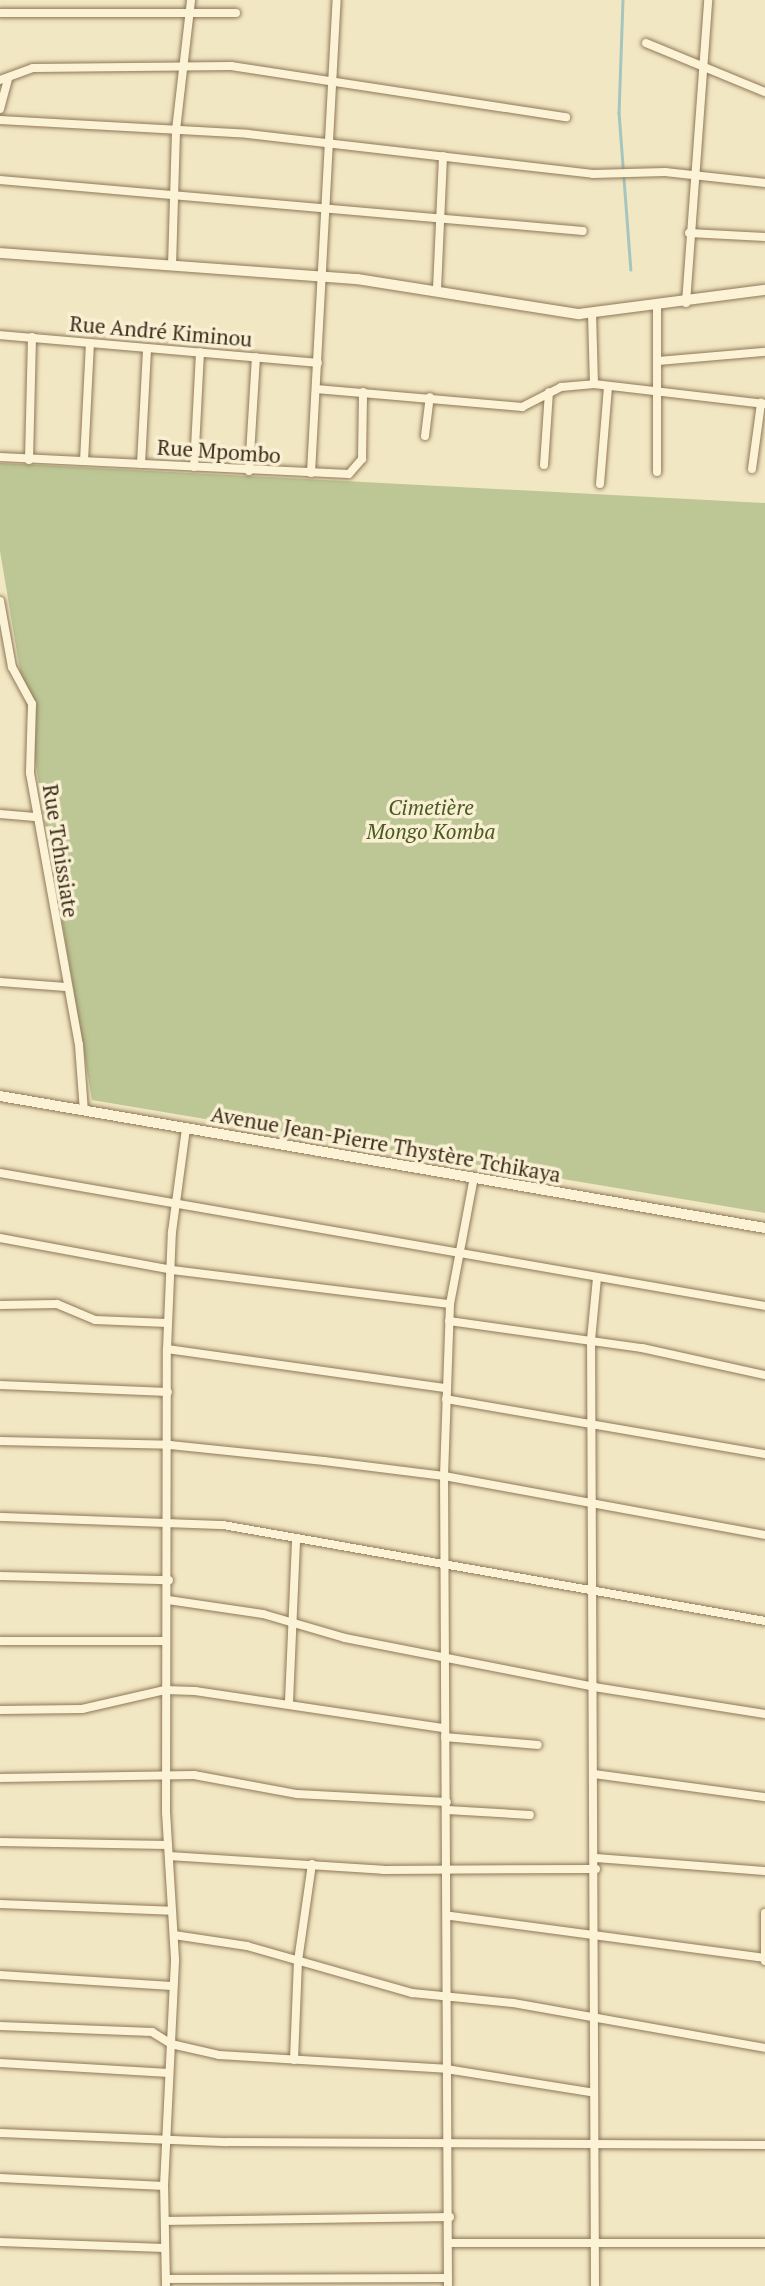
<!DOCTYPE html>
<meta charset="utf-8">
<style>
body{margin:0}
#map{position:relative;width:765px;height:2286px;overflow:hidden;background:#f2e7c3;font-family:"PT Serif",serif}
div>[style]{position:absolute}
.cemetery>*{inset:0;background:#bdc695}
.stream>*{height:2.5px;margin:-1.25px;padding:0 1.25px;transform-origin:1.25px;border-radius:1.25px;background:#a5c5bd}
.roads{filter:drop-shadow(0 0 2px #8e7858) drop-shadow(0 0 2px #8e7858)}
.street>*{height:8px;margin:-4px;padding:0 4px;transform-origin:4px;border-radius:4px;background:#fcf3d7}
.secondary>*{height:10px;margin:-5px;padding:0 5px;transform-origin:5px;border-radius:5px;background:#fcf3d7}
span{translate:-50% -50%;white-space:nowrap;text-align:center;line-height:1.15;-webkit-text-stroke:7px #f9f0d3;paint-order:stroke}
.street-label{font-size:21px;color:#3d2e1d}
.park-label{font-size:21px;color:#4a5b22;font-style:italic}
</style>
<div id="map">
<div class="cemetery">
<i style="clip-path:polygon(0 463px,765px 503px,765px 1213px,92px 1100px,0 551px)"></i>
</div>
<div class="stream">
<i style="left:623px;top:0;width:112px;rotate:92deg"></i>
<i style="left:619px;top:112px;width:158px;rotate:85.7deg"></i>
</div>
<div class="roads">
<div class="street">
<i style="left:0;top:13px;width:236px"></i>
<i style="left:646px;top:43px;width:129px;rotate:22.4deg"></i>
<i style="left:0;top:80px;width:35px;rotate:-20deg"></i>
<i style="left:33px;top:68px;width:198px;rotate:-0.6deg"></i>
<i style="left:231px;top:66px;width:339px;rotate:8.7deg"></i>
<i style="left:0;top:109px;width:30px;rotate:-75deg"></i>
<i style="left:0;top:120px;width:248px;rotate:3.2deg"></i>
<i style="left:248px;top:134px;width:347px;rotate:6.6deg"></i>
<i style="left:593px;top:174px;width:72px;rotate:-1.6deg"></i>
<i style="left:665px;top:172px;width:101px;rotate:6.3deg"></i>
<i style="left:0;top:180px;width:585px;rotate:5deg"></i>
<i style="left:689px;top:233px;width:76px;rotate:3deg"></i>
<i style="left:172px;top:266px;width:136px;rotate:-88.3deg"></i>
<i style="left:176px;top:130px;width:131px;rotate:-83.4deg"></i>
<i style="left:437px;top:289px;width:133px;rotate:-87.4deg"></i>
<i style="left:686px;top:303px;width:304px;rotate:-85.8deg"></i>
<i style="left:657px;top:308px;width:164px;rotate:90deg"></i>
<i style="left:592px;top:313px;width:71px;rotate:88.4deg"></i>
<i style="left:0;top:335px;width:319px;rotate:5deg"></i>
<i style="left:659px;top:361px;width:106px;rotate:-4.9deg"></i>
<i style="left:316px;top:389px;width:207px;rotate:5deg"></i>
<i style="left:522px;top:407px;width:44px;rotate:-27.1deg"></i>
<i style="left:561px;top:387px;width:33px;rotate:-5deg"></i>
<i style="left:594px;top:384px;width:172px;rotate:6.7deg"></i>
<i style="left:425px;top:436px;width:39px;rotate:-83deg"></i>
<i style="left:0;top:457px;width:349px;rotate:2.8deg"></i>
<i style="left:349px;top:474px;width:20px;rotate:-49deg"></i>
<i style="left:362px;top:459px;width:67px;rotate:-89.1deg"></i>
<i style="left:29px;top:460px;width:123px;rotate:-88.6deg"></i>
<i style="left:84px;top:461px;width:117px;rotate:-87.1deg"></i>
<i style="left:141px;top:464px;width:114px;rotate:-87deg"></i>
<i style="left:544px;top:465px;width:73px;rotate:-86.1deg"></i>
<i style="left:194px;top:467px;width:115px;rotate:-87deg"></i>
<i style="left:752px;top:469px;width:67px;rotate:-82.2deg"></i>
<i style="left:249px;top:471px;width:114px;rotate:-86.5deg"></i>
<i style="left:311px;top:473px;width:474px;rotate:-86.9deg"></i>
<i style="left:600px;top:484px;width:97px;rotate:-85.3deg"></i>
<i style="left:0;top:601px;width:67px;rotate:79.7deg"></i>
<i style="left:12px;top:667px;width:42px;rotate:61.6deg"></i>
<i style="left:32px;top:704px;width:69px;rotate:91.7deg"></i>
<i style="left:30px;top:773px;width:276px;rotate:79.8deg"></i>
<i style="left:79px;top:1045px;width:66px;rotate:85.7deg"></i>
<i style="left:0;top:814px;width:38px;rotate:5deg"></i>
<i style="left:0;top:982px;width:66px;rotate:4.3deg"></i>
<i style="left:0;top:1173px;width:776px;rotate:9.86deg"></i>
<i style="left:0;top:1238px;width:175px;rotate:10.5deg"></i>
<i style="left:172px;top:1270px;width:280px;rotate:7deg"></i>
<i style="left:0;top:1305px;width:57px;rotate:-1deg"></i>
<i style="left:57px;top:1304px;width:41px;rotate:22.8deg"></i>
<i style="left:95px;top:1320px;width:72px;rotate:2.4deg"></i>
<i style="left:449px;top:1321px;width:195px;rotate:8deg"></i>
<i style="left:642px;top:1348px;width:126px;rotate:12.4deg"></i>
<i style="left:167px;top:1349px;width:282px;rotate:8deg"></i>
<i style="left:0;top:1385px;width:168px;rotate:2.4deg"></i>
<i style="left:446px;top:1399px;width:324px;rotate:9.8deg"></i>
<i style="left:0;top:1441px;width:170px;rotate:1.3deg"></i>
<i style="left:170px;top:1445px;width:155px;rotate:5.9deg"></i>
<i style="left:324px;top:1461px;width:121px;rotate:7.1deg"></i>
<i style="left:444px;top:1476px;width:326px;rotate:10.4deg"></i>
<i style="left:0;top:1517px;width:223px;rotate:2.1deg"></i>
<i style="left:223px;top:1525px;width:550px;rotate:10.04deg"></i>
<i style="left:0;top:1576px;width:169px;rotate:1.4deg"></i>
<i style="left:168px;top:1600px;width:96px;rotate:8.4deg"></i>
<i style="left:263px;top:1614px;width:85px;rotate:16.3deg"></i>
<i style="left:345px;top:1638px;width:254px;rotate:11.1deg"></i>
<i style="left:594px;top:1687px;width:173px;rotate:9deg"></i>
<i style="left:0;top:1641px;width:166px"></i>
<i style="left:289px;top:1702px;width:162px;rotate:-87.5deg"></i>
<i style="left:0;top:1710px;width:82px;rotate:-0.7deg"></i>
<i style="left:82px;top:1709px;width:85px;rotate:-12.9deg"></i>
<i style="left:165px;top:1690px;width:30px;rotate:2deg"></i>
<i style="left:195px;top:1691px;width:252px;rotate:8.5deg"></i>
<i style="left:445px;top:1737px;width:93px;rotate:4.9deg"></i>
<i style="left:594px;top:1774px;width:173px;rotate:7.7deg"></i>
<i style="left:0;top:1778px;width:194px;rotate:-0.9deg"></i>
<i style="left:194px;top:1775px;width:105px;rotate:10.5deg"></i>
<i style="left:297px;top:1794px;width:150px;rotate:3.1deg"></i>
<i style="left:447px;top:1810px;width:83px;rotate:3.4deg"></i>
<i style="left:0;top:1842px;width:168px;rotate:1deg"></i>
<i style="left:169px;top:1856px;width:214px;rotate:3.7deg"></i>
<i style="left:383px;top:1870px;width:213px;rotate:-0.3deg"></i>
<i style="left:596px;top:1858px;width:169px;rotate:4.4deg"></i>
<i style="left:0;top:1904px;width:171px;rotate:2.3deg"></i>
<i style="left:765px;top:1913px;width:48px;rotate:90deg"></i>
<i style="left:451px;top:1916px;width:317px;rotate:7.6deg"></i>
<i style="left:174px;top:1935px;width:74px;rotate:8.6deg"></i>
<i style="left:247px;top:1946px;width:172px;rotate:15.9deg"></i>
<i style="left:412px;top:1993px;width:101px;rotate:5.7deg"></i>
<i style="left:513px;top:2003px;width:256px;rotate:10.1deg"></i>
<i style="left:0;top:1975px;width:172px;rotate:3.7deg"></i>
<i style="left:0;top:2026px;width:152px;rotate:2.3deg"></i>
<i style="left:152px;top:2032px;width:22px;rotate:32deg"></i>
<i style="left:171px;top:2044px;width:49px;rotate:12.9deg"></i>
<i style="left:219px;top:2055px;width:227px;rotate:3.5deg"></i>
<i style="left:446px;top:2069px;width:146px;rotate:9.1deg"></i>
<i style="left:294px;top:2060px;width:99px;rotate:-87.7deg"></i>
<i style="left:298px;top:1961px;width:98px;rotate:-81.8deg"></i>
<i style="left:0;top:2063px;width:169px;rotate:3.4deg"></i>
<i style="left:0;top:2133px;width:228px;rotate:2.3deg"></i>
<i style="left:228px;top:2142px;width:537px;rotate:0.32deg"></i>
<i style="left:0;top:2178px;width:164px;rotate:2.8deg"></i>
<i style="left:165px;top:2221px;width:285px;rotate:-0.8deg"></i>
<i style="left:0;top:2242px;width:164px;rotate:2.1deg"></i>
<i style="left:450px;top:2243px;width:315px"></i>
<i style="left:166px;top:2279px;width:282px;rotate:-0.2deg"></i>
<i style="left:166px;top:2286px;width:100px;rotate:-91.1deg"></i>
<i style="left:164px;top:2186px;width:227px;rotate:-87.2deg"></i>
<i style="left:175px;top:1959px;width:146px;rotate:-93.5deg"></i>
<i style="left:166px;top:1813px;width:464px;rotate:-89.9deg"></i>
<i style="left:167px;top:1349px;width:117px;rotate:-87.6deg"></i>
<i style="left:172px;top:1232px;width:104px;rotate:-82.3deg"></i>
<i style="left:448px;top:2286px;width:810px;rotate:-90.28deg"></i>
<i style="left:444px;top:1476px;width:172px;rotate:-88deg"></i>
<i style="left:450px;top:1304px;width:129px;rotate:-79.3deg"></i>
<i style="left:595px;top:2286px;width:946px;rotate:-90.24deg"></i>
<i style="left:591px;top:1340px;width:62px;rotate:-84.5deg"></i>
</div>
<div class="secondary">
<i style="left:0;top:253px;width:358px;rotate:4.2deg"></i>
<i style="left:357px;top:279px;width:225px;rotate:9deg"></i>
<i style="left:579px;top:314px;width:188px;rotate:-7.4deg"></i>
<i style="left:0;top:1096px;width:776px;rotate:9.79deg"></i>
</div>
</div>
<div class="street-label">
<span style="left:161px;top:331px;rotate:5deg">Rue André Kiminou</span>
<span style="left:219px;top:451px;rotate:4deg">Rue Mpombo</span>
<span style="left:61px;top:851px;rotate:81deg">Rue Tchissiate</span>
<span style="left:386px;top:1144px;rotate:10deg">Avenue Jean-Pierre Thystère Tchikaya</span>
</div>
<div class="park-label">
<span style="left:431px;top:819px">Cimetière<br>Mongo Komba</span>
</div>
</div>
